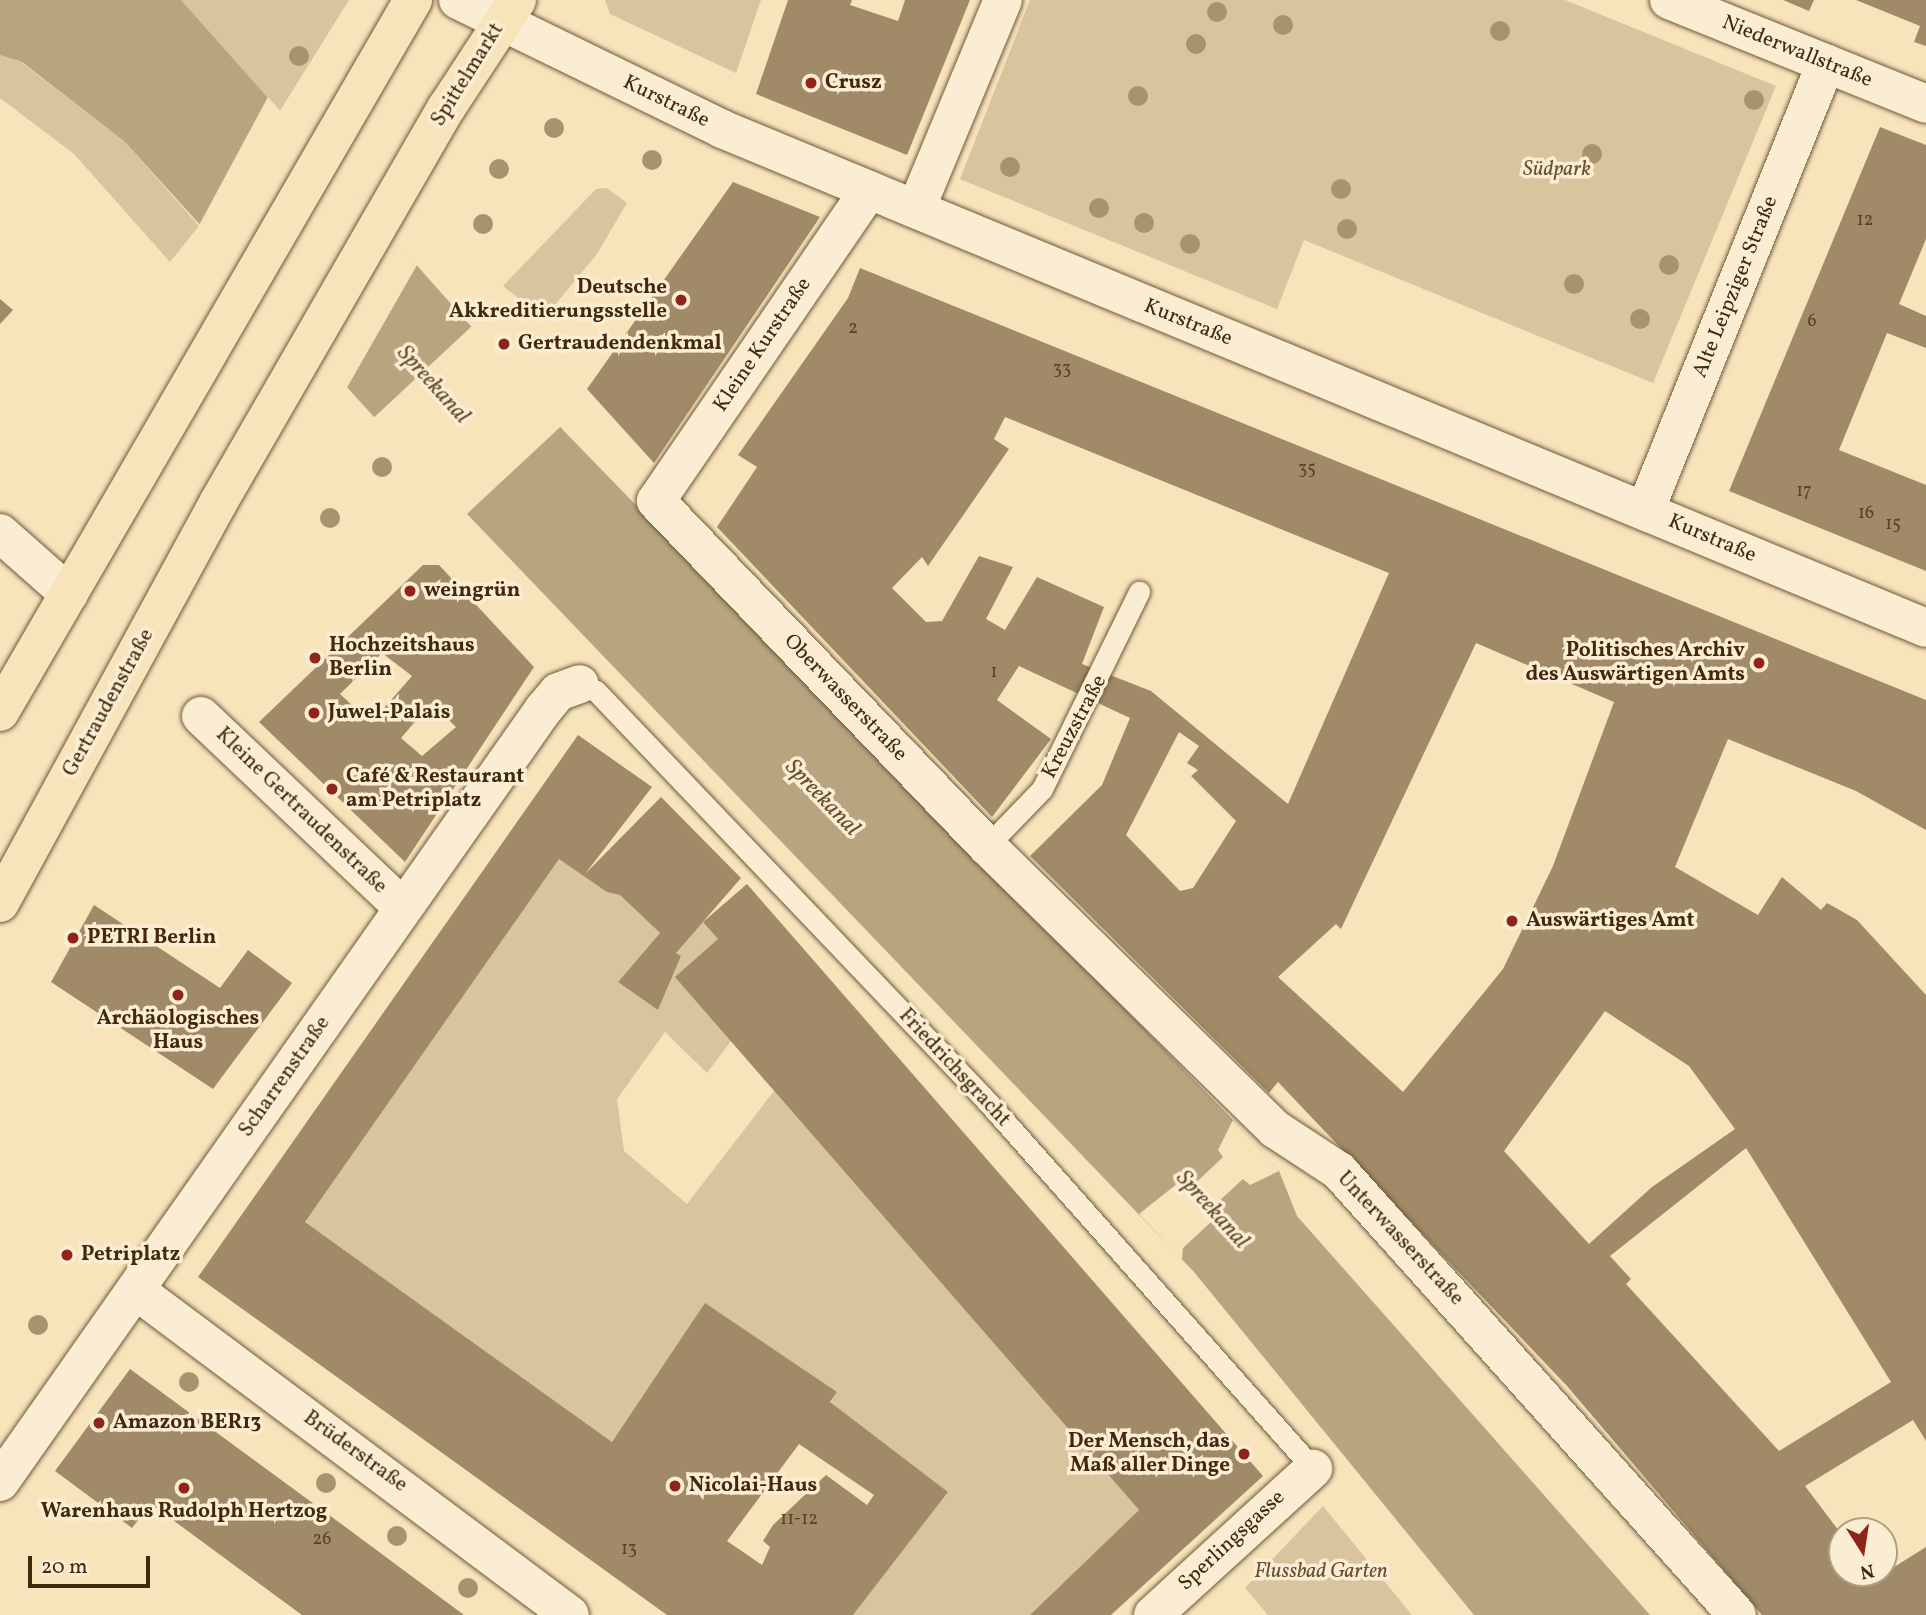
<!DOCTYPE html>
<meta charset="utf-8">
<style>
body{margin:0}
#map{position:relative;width:1926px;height:1615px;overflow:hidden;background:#f7e4bb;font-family:Vollkorn,serif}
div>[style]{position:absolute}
.green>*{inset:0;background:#d8c49d}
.water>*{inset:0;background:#b9a480}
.pier>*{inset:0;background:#f7e4bb;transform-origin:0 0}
.building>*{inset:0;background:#a08a67}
.roads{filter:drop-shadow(0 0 2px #6f5838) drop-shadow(0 0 2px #6f5838)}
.lane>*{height:21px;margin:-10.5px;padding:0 10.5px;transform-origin:10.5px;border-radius:10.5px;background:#faedd3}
.street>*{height:38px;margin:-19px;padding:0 19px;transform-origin:19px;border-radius:19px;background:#faedd3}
.primary>*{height:38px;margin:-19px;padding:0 19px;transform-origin:19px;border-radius:19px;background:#f7e4bb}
.trees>*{width:20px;height:20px;margin:-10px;border-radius:50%;background:#a8936f}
.dots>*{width:19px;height:19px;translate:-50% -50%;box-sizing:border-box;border:4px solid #faedd3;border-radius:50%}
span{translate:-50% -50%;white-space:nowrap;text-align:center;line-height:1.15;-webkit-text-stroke:7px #faedd3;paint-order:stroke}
.number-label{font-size:18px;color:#5a4123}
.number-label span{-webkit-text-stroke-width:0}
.street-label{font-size:21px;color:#42290c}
.poi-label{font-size:21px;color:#42290c;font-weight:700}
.left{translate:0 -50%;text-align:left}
.right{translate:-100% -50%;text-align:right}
.park-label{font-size:21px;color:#685030;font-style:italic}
.water-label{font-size:23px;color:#664e2f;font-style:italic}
.north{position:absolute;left:1828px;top:1517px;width:70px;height:70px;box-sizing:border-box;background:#faedd3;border:2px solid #b09f83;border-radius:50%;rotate:168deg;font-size:19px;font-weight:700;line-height:28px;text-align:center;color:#42290c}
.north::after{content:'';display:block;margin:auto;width:24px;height:32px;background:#8f2418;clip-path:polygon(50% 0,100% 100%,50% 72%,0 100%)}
.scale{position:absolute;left:28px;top:1556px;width:122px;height:32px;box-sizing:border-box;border:4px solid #42290c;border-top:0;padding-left:9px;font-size:21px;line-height:24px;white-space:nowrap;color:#42290c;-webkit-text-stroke:5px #faedd3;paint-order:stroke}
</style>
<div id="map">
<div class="green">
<i style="clip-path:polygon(181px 0,349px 0,278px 114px)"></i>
<i style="clip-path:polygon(605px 0,761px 0,736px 73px,610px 14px)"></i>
<i style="clip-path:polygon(1030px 0,1565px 0,1776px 86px,1653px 383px,1304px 240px,1277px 309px,960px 179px)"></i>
<i style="clip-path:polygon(0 55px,21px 62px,125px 142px,199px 226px,170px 262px,74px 154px,0 98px)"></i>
<i style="clip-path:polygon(607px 188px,627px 203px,597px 254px,544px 318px,503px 286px,596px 189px)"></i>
<i style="clip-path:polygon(559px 859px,620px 895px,660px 933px,618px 982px,658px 1010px,681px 956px,676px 953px,696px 925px,703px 922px,718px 939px,731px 1041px,707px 1073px,665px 1032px,617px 1099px,624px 1151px,687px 1204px,774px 1091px,1139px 1510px,1030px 1615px,853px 1615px,948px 1492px,830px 1403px,837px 1392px,705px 1304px,612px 1442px,305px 1222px)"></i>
<i style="clip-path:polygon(1323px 1506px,1412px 1615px,1268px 1615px,1245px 1588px)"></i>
</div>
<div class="water">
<i style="clip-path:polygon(0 0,181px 0,564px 431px,1233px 1120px,1279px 1171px,1297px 1216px,1650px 1615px,1474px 1615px,1194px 1272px,374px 417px,125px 142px,22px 62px,0 55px)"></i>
</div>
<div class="pier">
<i style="clip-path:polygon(268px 97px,417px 265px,345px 391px,197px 229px)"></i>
<i style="left:472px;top:326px;width:134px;height:137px;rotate:47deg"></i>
<i style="clip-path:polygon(1233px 1120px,1279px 1171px,1250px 1185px,1243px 1179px,1206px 1213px,1212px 1221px,1183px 1248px,1182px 1260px,1139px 1214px,1178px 1183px,1186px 1192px,1223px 1157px,1218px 1150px)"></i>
</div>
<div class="building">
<i style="clip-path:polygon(788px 0,852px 0,850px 5px,898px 21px,905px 0,970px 0,907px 155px,756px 94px)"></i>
<i style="clip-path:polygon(1783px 0,1814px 0,1809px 11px)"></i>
<i style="clip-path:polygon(1856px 0,1926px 0,1926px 56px,1926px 46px,1914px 42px,1920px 26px)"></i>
<i style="clip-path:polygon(1880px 127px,1926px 145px,1926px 239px,1899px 304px,1926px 316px,1926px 348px,1887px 333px,1839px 450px,1926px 485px,1926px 571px,1729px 491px)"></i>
<i style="clip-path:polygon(733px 182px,820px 217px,654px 463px,587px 389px)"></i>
<i style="clip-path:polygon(evenodd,860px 268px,1926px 700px,1926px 830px,1856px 791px,1728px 739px,1675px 867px,1758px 915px,1782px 877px,1821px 910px,1827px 903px,1857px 920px,1926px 995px,1926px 1441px,1913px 1420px,1805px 1486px,1842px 1535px,1842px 1573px,1870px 1573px,1875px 1579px,1926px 1547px,1926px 1615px,1762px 1615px,1567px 1386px,1278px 1082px,1269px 1093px,1030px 856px,1102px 785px,1130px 718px,1019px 666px,997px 700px,1051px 739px,992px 817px,717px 527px,757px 467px,738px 455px,848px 298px,860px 268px,1005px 417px,1389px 573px,1288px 804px,1151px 691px,1082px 664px,1104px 607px,1037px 577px,1005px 630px,986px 619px,1013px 567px,979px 556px,942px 621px,926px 622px,892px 588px,922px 557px,928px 566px,1009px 449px,994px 439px,1005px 417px,860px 268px,1476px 643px,1614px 702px,1553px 866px,1503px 969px,1403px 1092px,1278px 977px,1336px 924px,1341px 929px,1476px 643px,860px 268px,1179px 732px,1199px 746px,1187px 763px,1198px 770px,1191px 776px,1236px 821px,1193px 888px,1180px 891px,1126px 835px,1179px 732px,860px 268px,1605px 1011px,1689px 1066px,1735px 1129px,1652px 1187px,1589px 1244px,1504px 1151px,1605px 1011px,860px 268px,1746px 1148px,1891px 1382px,1779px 1451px,1626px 1284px,1631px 1279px,1610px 1256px,1746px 1148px)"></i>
<i style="clip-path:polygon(0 299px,13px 310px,0 324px)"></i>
<i style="clip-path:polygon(evenodd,423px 565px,439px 565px,534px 667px,405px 862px,259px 722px,423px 565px,382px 653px,412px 676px,371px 723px,340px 694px,382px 653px,423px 565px,431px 703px,456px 727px,422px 756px,401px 738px,431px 703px)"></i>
<i style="clip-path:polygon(evenodd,578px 735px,652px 787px,585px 874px,661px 797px,741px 878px,676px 953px,681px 956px,658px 1010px,618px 982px,660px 933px,620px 895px,607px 892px,559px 859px,305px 1222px,612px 1442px,705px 1303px,837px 1392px,830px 1402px,948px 1492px,853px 1615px,667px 1615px,198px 1277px,578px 735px,799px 1444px,874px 1495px,867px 1505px,826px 1475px,773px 1525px,763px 1541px,770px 1547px,762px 1565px,727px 1541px,799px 1444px)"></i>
<i style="clip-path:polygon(747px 884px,1263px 1476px,1111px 1615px,1030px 1615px,1139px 1510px,675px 977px,718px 939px,703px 922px)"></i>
<i style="clip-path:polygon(94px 905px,220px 988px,248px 950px,292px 983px,213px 1089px,51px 982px)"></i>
<i style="clip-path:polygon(130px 1369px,340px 1523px,464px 1615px,302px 1615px,151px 1504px,132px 1528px,55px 1471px)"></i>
</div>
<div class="roads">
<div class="lane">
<i style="left:580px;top:684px;width:17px;rotate:24deg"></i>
<i style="left:596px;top:691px;width:562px;rotate:46.37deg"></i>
<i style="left:984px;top:1098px;width:496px;rotate:48.4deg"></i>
<i style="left:987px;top:846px;width:79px;rotate:-46deg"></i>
<i style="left:1042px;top:789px;width:220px;rotate:-63.8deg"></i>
</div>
<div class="street">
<i style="left:458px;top:0;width:294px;rotate:26deg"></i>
<i style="left:722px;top:129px;width:1303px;rotate:22.51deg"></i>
<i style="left:1669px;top:0;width:277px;rotate:22deg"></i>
<i style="left:869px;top:190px;width:377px;rotate:124.4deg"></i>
<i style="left:656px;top:501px;width:478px;rotate:46.2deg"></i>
<i style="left:987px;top:846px;width:404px;rotate:44.5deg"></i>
<i style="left:1275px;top:1129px;width:77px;rotate:33.3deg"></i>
<i style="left:1339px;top:1171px;width:596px;rotate:48.13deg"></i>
<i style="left:916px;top:209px;width:226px;rotate:-67.4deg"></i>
<i style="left:1645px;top:511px;width:483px;rotate:-68deg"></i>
<i style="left:0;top:533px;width:92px;rotate:41.5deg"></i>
<i style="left:201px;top:716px;width:277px;rotate:43.5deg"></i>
<i style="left:138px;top:1292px;width:539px;rotate:36.78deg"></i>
<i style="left:0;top:1482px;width:944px;rotate:-54.88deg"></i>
<i style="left:543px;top:710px;width:23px;rotate:-50deg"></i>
<i style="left:558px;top:692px;width:23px;rotate:-20deg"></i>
<i style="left:1153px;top:1615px;width:217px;rotate:-42.4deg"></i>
</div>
<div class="primary">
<i style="left:0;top:712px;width:823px;rotate:-59.88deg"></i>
<i style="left:0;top:903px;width:456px;rotate:-61.4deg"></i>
<i style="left:218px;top:503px;width:457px;rotate:-60deg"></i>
<i style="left:447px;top:107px;width:128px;rotate:-56.8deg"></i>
</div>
</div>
<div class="trees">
<i style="left:1217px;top:12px"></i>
<i style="left:1283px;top:25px"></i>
<i style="left:1500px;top:31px"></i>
<i style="left:1196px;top:44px"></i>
<i style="left:299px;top:56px"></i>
<i style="left:1138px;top:96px"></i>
<i style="left:1754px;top:100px"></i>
<i style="left:554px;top:128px"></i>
<i style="left:1592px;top:154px"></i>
<i style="left:652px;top:160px"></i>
<i style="left:1010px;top:167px"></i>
<i style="left:499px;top:169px"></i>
<i style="left:1341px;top:189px"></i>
<i style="left:1099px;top:208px"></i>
<i style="left:1144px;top:223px"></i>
<i style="left:483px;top:224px"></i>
<i style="left:1347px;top:229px"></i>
<i style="left:1190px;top:244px"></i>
<i style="left:1669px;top:265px"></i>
<i style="left:1574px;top:284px"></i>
<i style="left:1640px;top:319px"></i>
<i style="left:382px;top:467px"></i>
<i style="left:330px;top:518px"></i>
<i style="left:38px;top:1325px"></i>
<i style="left:189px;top:1382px"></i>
<i style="left:326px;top:1483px"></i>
<i style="left:397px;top:1536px"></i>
<i style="left:468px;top:1588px"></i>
</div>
<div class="dots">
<i style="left:811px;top:83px;background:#8f2418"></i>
<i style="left:681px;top:300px;background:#8f2418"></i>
<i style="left:504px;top:344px;background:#8f2418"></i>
<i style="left:410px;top:591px;background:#8f2418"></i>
<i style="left:315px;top:658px;background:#8f2418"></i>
<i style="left:1759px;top:663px;background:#8f2418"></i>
<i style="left:314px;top:713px;background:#8f2418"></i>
<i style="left:332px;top:789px;background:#8f2418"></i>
<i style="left:1512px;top:921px;background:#8f2418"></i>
<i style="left:73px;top:938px;background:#8f2418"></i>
<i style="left:178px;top:995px;background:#8f2418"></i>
<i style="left:67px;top:1255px;background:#8f2418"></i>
<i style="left:99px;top:1423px;background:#8f2418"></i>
<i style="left:1244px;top:1454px;background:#8f2418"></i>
<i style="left:675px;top:1486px;background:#8f2418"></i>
<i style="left:184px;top:1488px;background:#8f2418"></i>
</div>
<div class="number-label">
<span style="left:1865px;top:221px">12</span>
<span style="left:1812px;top:322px">6</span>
<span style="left:853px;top:329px">2</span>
<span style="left:1062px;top:370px">33</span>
<span style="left:1307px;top:470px">35</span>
<span style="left:1804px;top:492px">17</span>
<span style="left:1866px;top:514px">16</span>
<span style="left:1893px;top:525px">15</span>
<span style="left:994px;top:673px">1</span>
<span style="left:799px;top:1520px">11-12</span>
<span style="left:322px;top:1540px">26</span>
<span style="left:629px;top:1550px">13</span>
</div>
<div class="street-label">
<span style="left:1797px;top:52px;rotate:22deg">Niederwallstraße</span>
<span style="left:468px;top:75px;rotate:-58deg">Spittelmarkt</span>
<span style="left:666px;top:102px;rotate:26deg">Kurstraße</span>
<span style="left:1736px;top:287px;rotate:-68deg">Alte Leipziger Straße</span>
<span style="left:1188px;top:323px;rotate:22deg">Kurstraße</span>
<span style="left:763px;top:345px;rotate:-56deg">Kleine Kurstraße</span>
<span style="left:1712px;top:539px;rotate:23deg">Kurstraße</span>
<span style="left:845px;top:698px;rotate:46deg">Oberwasserstraße</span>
<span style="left:109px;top:703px;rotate:-61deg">Gertraudenstraße</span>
<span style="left:1075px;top:727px;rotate:-62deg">Kreuzstraße</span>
<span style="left:301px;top:811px;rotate:44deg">Kleine Gertraudenstraße</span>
<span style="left:954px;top:1068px;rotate:47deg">Friedrichsgracht</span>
<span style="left:285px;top:1077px;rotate:-55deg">Scharrenstraße</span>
<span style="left:1400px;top:1239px;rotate:47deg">Unterwasserstraße</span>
<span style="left:355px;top:1452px;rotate:36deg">Brüderstraße</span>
<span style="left:1232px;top:1541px;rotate:-43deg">Sperlingsgasse</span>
</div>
<div class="poi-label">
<span class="left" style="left:825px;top:83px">Crusz</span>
<span class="right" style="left:667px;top:300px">Deutsche<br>Akkreditierungsstelle</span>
<span class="left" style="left:518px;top:344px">Gertraudendenkmal</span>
<span class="left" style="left:424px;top:591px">weingrün</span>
<span class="left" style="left:329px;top:658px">Hochzeitshaus<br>Berlin</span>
<span class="right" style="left:1745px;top:663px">Politisches Archiv<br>des Auswärtigen Amts</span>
<span class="left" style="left:328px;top:713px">Juwel-Palais</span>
<span class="left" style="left:346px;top:789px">Café &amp; Restaurant<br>am Petriplatz</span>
<span class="left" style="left:1526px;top:921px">Auswärtiges Amt</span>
<span class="left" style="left:87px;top:938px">PETRI Berlin</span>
<span style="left:178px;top:1031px">Archäologisches<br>Haus</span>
<span class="left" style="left:81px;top:1255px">Petriplatz</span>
<span class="left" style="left:113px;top:1423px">Amazon BER13</span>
<span class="right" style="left:1230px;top:1454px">Der Mensch, das<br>Maß aller Dinge</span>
<span class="left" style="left:689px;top:1486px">Nicolai-Haus</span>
<span style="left:184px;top:1512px">Warenhaus Rudolph Hertzog</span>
</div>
<div class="park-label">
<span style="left:1557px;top:170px">Südpark</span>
<span style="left:1321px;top:1572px">Flussbad Garten</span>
</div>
<div class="water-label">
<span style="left:433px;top:385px;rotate:48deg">Spreekanal</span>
<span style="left:822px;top:798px;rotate:46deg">Spreekanal</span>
<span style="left:1212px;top:1210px;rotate:48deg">Spreekanal</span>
</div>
<div class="north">N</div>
<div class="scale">20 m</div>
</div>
